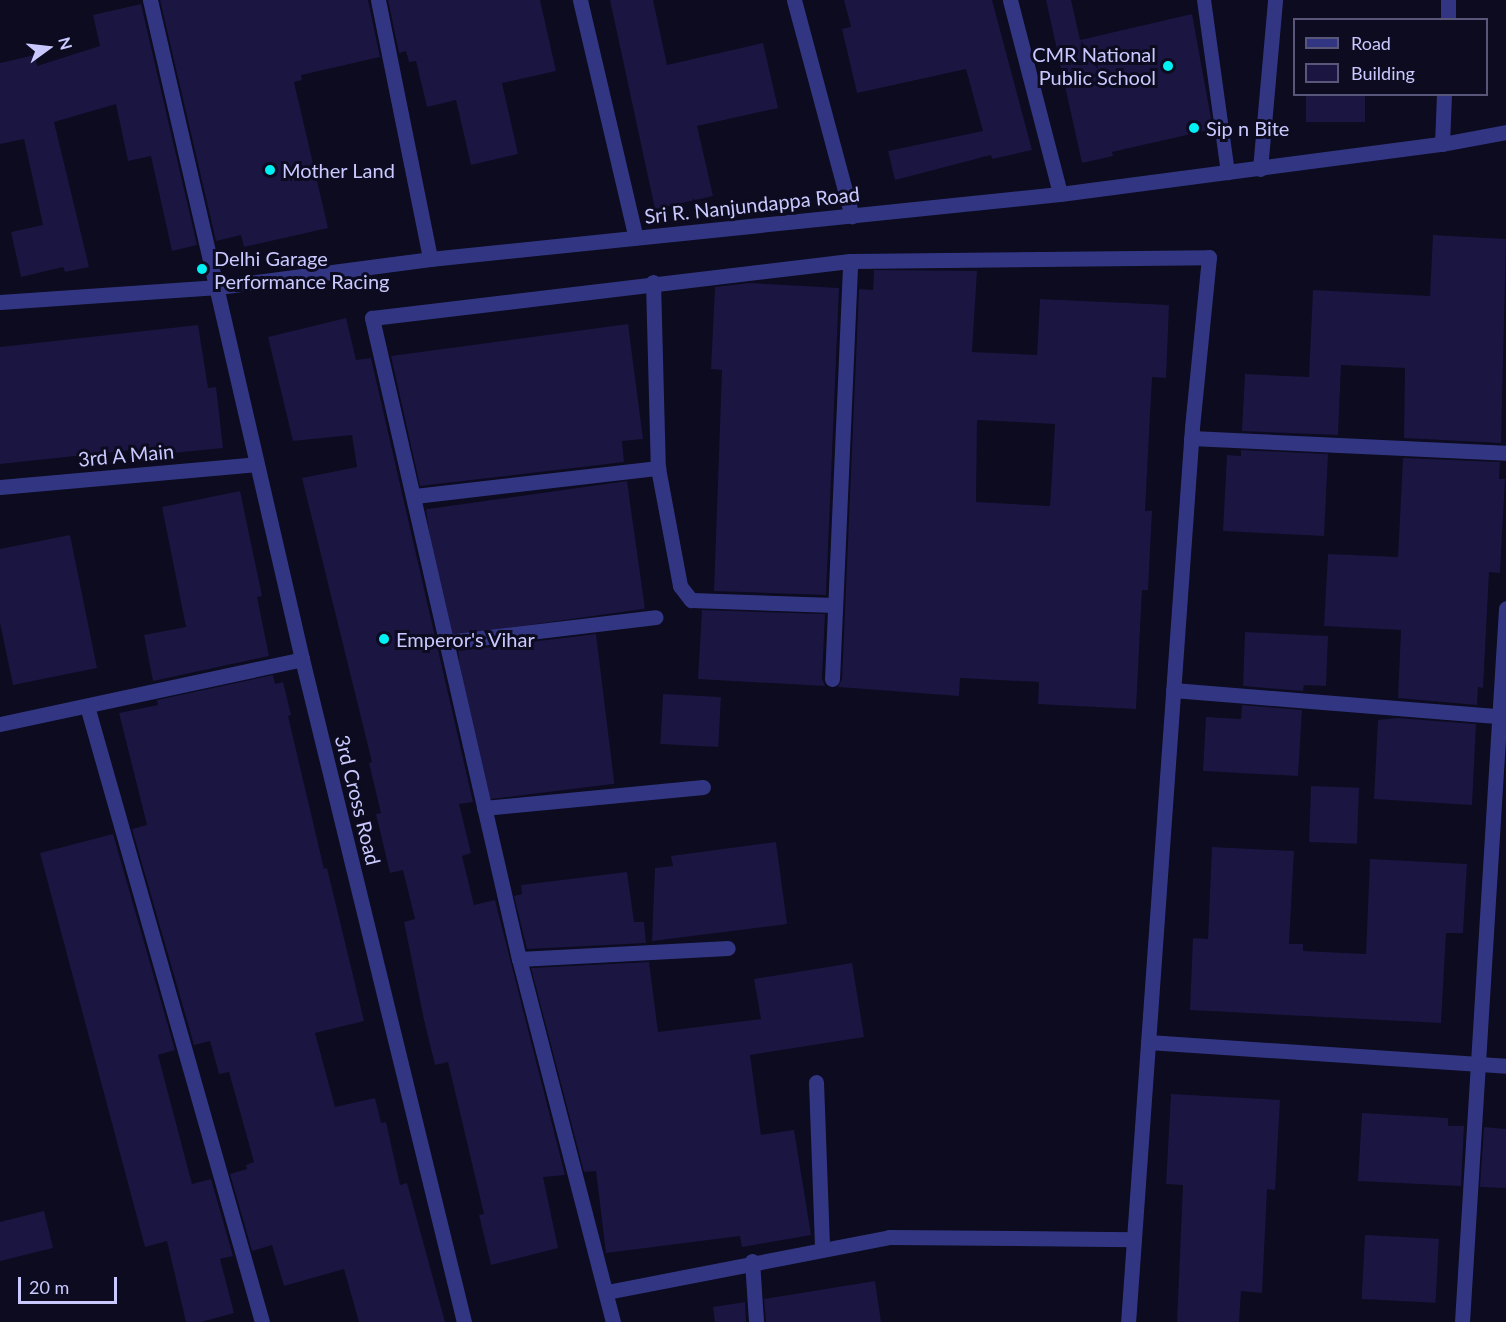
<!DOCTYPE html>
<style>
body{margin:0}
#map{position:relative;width:1506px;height:1322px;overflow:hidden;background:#0c0b1f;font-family:Lato,sans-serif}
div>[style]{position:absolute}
.building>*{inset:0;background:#1a1541;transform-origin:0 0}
.service>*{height:14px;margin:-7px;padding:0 7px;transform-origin:7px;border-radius:7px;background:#323682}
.minor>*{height:15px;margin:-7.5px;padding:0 7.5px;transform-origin:7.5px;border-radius:7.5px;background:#323682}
.dots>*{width:16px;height:16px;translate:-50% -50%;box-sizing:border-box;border:3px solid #0c0b1f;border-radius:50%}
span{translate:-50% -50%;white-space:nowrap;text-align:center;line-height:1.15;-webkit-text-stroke:6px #0c0b1f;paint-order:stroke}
.poi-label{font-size:20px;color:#cac9ff}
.right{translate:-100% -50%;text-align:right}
.left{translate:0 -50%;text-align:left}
.street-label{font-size:20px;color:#cac9ff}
.legend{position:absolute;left:1293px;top:18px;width:195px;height:78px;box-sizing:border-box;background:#0c0b1f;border:2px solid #585779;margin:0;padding:8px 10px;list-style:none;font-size:18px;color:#cac9ff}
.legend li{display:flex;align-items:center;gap:12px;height:30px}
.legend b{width:30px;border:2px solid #585779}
.north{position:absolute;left:18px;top:18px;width:60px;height:60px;-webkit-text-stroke:4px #0c0b1f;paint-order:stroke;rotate:75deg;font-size:16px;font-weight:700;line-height:24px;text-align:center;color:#cac9ff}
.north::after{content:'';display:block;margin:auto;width:21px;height:27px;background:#cac9ff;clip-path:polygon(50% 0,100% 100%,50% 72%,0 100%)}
.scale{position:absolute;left:18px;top:1277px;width:99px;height:27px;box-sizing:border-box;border:3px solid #cac9ff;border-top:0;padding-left:8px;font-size:18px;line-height:21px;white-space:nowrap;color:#cac9ff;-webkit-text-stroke:4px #0c0b1f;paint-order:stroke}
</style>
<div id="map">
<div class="building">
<i style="clip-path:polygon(160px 0,368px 0,380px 57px,301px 75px,302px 80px,294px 82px,328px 228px,244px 247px,241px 235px,216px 241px)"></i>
<i style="clip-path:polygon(388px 0,540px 0,556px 71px,502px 83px,518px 154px,471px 165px,456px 100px,427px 107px,416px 61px,409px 62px,406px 51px,399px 53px)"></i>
<i style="clip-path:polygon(610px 0,653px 0,667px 65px,763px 43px,778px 108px,697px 126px,713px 196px,655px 209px)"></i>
<i style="clip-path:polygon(844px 0,992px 0,1032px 150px,992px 159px,991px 155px,895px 180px,888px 151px,983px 131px,966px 69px,857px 93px,842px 29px,851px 27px)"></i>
<i style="clip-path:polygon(1046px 0,1071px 0,1080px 40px,1192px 14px,1213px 129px,1112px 152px,1113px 156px,1082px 163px)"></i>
<i style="clip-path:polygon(141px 4px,197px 245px,172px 251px,151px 156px,128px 161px,116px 104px,54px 122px,89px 267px,65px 272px,63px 267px,21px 277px,11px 232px,43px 225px,24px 139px,0 144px,0 63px,35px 55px,37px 66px,100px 46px,93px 15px)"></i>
<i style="left:1306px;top:94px;width:59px;height:28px"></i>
<i style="clip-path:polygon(1433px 235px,1506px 239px,1501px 443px,1404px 438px,1405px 368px,1341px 365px,1338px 435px,1242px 431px,1245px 374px,1309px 377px,1313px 290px,1430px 296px)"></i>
<i style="clip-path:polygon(evenodd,874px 270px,977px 271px,972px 352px,1037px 355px,1040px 299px,1169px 305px,1166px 378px,1152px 377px,1145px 511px,1152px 511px,1148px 590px,1142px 590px,1136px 709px,1038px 704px,1039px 682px,960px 678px,959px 696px,838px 687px,842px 679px,859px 289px,873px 290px,874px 270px,977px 420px,1055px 424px,1050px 506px,976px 502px,977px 420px)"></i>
<i style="clip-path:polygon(749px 283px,839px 288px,826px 595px,714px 591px,722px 370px,711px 369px,715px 287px)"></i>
<i style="clip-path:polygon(346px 318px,356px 360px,371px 358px,473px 802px,459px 804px,471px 853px,462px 856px,474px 905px,495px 900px,565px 1175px,543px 1177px,558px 1248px,491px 1265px,479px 1215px,484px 1214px,448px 1062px,435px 1065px,424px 1020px,404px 922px,415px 919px,403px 870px,390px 873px,376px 814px,381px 813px,369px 763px,372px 762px,302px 478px,357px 467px,352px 435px,293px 441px,268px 337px)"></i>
<i style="clip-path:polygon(628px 324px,643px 439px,622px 441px,624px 462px,420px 486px,391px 356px)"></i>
<i style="clip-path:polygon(198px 325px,208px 388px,216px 387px,223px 448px,133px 457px,132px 450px,0 464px,0 347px)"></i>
<i style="clip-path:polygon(1241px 450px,1328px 454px,1324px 536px,1223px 531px,1227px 455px,1241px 456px)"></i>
<i style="clip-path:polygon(1403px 458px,1500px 462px,1499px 479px,1505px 479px,1500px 573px,1489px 572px,1483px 688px,1478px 687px,1477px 705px,1398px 698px,1401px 630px,1324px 626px,1328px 554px,1398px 557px)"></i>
<i style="left:627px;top:481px;width:129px;height:203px;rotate:82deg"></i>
<i style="clip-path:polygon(240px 491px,262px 596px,257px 597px,269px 656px,153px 681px,144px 635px,186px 627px,162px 507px)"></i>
<i style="clip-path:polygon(70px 535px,97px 668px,13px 685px,0 623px,0 549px)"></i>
<i style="clip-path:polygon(702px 610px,825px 614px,822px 679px,825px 686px,698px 679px)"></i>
<i style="clip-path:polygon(1245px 632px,1328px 636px,1326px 686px,1304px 685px,1303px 691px,1243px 686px)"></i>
<i style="left:596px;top:634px;width:151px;height:139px;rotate:83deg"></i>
<i style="clip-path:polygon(273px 675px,275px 684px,283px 682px,291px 715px,288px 716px,324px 869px,327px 868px,364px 1021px,315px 1033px,335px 1107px,375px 1098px,381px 1123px,386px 1122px,400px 1185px,407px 1183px,445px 1322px,359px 1322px,344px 1269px,284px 1286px,272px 1245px,252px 1251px,230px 1174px,247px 1169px,246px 1165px,254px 1162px,229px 1072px,219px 1074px,210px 1041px,194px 1045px,132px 829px,147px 825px,119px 713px,158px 705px,157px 700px)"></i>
<i style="left:663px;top:694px;width:58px;height:50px;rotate:3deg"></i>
<i style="clip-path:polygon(1242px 705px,1302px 710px,1298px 776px,1203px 771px,1206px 717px,1241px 719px)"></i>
<i style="clip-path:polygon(1397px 718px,1476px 724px,1472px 805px,1374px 799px,1378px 720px)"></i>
<i style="left:1311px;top:786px;width:48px;height:56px;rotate:2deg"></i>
<i style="clip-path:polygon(113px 834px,175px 1050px,158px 1055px,192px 1184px,211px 1179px,233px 1256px,220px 1259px,234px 1313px,201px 1322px,186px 1322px,167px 1241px,145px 1247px,40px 853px)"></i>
<i style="clip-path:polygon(776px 842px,787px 924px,652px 941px,655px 868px,673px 866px,671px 856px)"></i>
<i style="clip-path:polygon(1212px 847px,1294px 851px,1289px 944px,1303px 944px,1303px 951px,1366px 954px,1370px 859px,1467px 864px,1463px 933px,1446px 933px,1441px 1023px,1190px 1010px,1193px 938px,1208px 939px)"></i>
<i style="clip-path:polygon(627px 872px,634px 922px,644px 922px,646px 943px,527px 949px,514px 896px,522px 894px,521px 885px)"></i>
<i style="clip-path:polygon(649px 962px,658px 1032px,761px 1019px,754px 979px,852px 963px,864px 1037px,750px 1055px,761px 1135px,794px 1130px,811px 1235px,742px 1247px,740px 1236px,606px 1253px,596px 1171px,584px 1172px,531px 968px)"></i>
<i style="clip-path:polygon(1171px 1094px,1280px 1100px,1275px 1190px,1267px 1189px,1262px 1293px,1241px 1291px,1239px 1322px,1177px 1322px,1183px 1185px,1166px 1184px)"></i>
<i style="clip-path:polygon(1362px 1113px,1448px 1118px,1448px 1126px,1464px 1126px,1461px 1186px,1358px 1181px)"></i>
<i style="clip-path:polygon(1484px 1127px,1506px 1129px,1506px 1188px,1480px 1187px)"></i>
<i style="clip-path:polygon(44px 1211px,53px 1248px,0 1261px,0 1222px)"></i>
<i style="left:1365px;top:1235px;width:74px;height:64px;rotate:3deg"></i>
<i style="clip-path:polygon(875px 1281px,881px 1322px,766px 1322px,764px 1299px)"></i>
<i style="clip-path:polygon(745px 1302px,746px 1322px,715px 1322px,713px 1307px)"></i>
</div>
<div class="service">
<i style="left:1204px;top:0;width:175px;rotate:82.1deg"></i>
</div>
<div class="minor">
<i style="left:150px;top:0;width:676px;rotate:77.01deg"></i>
<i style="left:302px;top:659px;width:683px;rotate:76.27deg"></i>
<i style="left:378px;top:0;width:264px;rotate:78.6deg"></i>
<i style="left:580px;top:0;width:244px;rotate:76.8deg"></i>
<i style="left:794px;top:0;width:224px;rotate:75deg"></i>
<i style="left:1010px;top:0;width:200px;rotate:75.5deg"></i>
<i style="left:1448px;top:20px;width:20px;rotate:-90deg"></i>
<i style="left:1442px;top:144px;width:50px;rotate:-87.7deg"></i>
<i style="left:1260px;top:169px;width:170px;rotate:-84.9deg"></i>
<i style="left:653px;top:282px;width:186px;rotate:88.5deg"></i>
<i style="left:658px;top:468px;width:120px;rotate:79.4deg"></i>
<i style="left:680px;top:586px;width:18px;rotate:52deg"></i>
<i style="left:691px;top:600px;width:143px;rotate:2deg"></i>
<i style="left:0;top:302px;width:219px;rotate:-3.9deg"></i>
<i style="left:218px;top:287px;width:214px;rotate:-7.5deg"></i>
<i style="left:430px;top:259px;width:633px;rotate:-5.89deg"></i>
<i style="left:1060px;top:194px;width:385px;rotate:-7.5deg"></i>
<i style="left:1442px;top:144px;width:65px;rotate:-10.6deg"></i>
<i style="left:1191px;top:438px;width:315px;rotate:2.7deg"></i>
<i style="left:0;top:487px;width:257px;rotate:-5.1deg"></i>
<i style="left:415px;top:496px;width:245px;rotate:-6.6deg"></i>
<i style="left:447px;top:642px;width:210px;rotate:-6.8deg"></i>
<i style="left:832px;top:679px;width:418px;rotate:-87.5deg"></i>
<i style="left:1173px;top:690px;width:334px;rotate:4.6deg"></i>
<i style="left:87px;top:706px;width:640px;rotate:74.14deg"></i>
<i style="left:0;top:724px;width:309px;rotate:-12.1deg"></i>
<i style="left:484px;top:808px;width:220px;rotate:-5.5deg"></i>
<i style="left:519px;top:959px;width:209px;rotate:-3deg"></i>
<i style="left:1148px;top:1042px;width:359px;rotate:3.8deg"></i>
<i style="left:816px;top:1082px;width:167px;rotate:87.9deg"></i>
<i style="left:752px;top:1261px;width:61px;rotate:86.2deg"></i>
<i style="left:607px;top:1292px;width:287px;rotate:-11deg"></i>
<i style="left:889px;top:1237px;width:245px;rotate:0.5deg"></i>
<i style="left:613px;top:1322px;width:375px;rotate:-104.5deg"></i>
<i style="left:519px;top:959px;width:658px;rotate:-102.92deg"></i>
<i style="left:372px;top:318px;width:481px;rotate:-6.8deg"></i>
<i style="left:850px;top:261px;width:359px;rotate:-0.6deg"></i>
<i style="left:1209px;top:257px;width:172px;rotate:95.7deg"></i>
<i style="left:1192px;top:428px;width:896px;rotate:94.09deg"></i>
<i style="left:1462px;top:1322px;width:715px;rotate:-86.47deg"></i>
</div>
<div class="dots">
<i style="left:1168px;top:66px;background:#00f1f4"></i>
<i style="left:1194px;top:128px;background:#00f1f4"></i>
<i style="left:270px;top:170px;background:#00f1f4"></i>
<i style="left:202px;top:269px;background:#00f1f4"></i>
<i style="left:384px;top:639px;background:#00f1f4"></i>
</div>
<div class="poi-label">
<span class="right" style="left:1156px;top:66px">CMR National<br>Public School</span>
<span class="left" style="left:1206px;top:128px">Sip n Bite</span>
<span class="left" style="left:282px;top:170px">Mother Land</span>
<span class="left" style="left:214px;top:270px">Delhi Garage<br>Performance Racing</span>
<span class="left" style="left:396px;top:639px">Emperor's Vihar</span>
</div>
<div class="street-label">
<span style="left:752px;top:205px;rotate:-6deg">Sri R. Nanjundappa Road</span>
<span style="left:126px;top:455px;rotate:-5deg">3rd A Main</span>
<span style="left:358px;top:800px;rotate:76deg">3rd Cross Road</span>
</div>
<ul class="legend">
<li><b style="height:8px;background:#323682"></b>Road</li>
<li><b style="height:16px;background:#1a1541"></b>Building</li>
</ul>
<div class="north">N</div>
<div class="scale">20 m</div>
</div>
